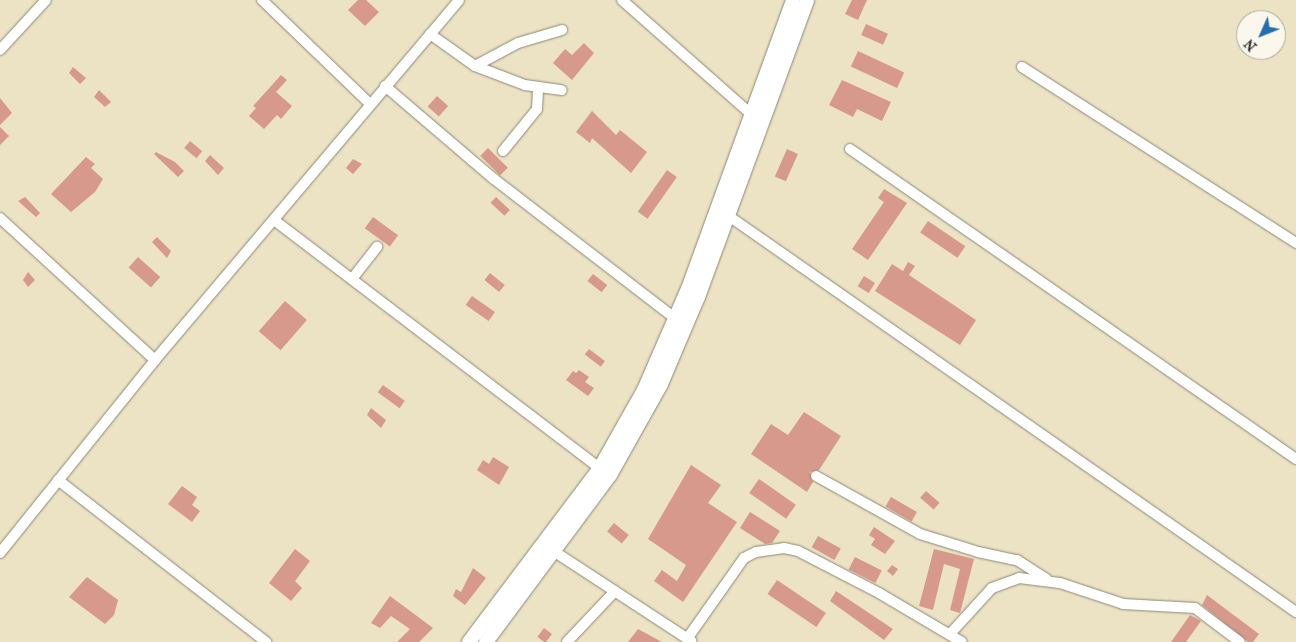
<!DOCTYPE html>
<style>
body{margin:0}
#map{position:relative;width:1296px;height:642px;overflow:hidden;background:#ece3c4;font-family:"IM FELL French Canon",serif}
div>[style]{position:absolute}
.building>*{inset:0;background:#d7998b;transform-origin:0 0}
.roads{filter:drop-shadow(0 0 1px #8c8778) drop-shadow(0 0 1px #8c8778)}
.minor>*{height:10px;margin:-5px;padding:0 5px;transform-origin:5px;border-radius:5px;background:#fff}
.major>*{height:14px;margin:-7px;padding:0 7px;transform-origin:7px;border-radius:7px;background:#fff}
span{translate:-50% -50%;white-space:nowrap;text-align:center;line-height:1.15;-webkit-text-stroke:5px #fbf7ec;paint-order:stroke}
.north{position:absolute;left:1236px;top:10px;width:50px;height:50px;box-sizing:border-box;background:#fbf7ec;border:1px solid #a8a59f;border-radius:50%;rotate:226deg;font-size:14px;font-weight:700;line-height:20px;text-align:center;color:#2b2b2b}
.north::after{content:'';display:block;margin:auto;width:18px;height:22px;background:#1f6fb2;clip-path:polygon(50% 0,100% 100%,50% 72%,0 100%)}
</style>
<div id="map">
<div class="building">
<i style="clip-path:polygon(358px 0,366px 0,379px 12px,365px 26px,348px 10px)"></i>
<i style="clip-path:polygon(852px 0,867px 0,858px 20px,845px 14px)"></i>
<i style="left:866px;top:24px;width:24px;height:12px;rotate:24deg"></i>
<i style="clip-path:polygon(584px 43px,594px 53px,572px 80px,553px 63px,565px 49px,572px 55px)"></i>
<i style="left:858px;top:51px;width:51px;height:17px;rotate:25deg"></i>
<i style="clip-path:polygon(73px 67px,86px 78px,80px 84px,69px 73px)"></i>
<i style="clip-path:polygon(281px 75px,287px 80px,276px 92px,292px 106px,281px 119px,277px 115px,264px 129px,249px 116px,256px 108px,253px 106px)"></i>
<i style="clip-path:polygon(842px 80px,891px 102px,882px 121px,857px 109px,853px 117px,829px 105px)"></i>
<i style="clip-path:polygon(99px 90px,111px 102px,105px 107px,94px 97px)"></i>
<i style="left:437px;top:96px;width:15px;height:14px;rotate:42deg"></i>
<i style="clip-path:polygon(0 98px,12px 113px,0 125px)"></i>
<i style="clip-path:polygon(592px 111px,616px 135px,620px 130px,647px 152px,631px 173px,592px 138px,590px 143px,576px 132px)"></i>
<i style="clip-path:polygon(0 127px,9px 136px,0 145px)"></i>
<i style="left:190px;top:141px;width:16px;height:9px;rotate:40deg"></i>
<i style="left:488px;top:148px;width:28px;height:11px;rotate:45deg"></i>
<i style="left:787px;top:149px;width:12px;height:30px;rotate:24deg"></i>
<i style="clip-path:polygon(156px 152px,175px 162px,184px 171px,178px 177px,154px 154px)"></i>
<i style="clip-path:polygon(210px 155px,224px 168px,218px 175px,205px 161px)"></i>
<i style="clip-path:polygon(86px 157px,95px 164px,91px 168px,103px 179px,95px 192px,71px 212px,51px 194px)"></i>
<i style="clip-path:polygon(353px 159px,362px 164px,353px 174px,346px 168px)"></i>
<i style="left:667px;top:170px;width:12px;height:51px;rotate:35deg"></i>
<i style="clip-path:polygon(884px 189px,907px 203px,868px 260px,852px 249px,884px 202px,878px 198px)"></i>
<i style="clip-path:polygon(25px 197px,40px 213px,36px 217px,18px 201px)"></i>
<i style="left:496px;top:197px;width:19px;height:8px;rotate:43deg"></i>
<i style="left:373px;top:217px;width:31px;height:14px;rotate:36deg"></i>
<i style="left:928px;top:221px;width:45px;height:14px;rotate:34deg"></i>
<i style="clip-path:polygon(157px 237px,171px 251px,167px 258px,152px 242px)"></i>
<i style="left:138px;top:257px;width:30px;height:14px;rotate:42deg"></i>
<i style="clip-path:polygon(908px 262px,915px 266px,909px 275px,976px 320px,960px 345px,875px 291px,892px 264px,903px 271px)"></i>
<i style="clip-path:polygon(28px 272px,35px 280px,28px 287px,23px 280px)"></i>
<i style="left:490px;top:273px;width:19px;height:9px;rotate:39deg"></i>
<i style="left:593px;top:274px;width:18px;height:9px;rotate:38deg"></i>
<i style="left:864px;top:276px;width:13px;height:12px;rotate:32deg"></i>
<i style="left:472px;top:296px;width:28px;height:11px;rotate:35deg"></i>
<i style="left:285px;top:301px;width:29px;height:40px;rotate:41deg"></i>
<i style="left:589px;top:349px;width:20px;height:7px;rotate:37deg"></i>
<i style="clip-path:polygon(579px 370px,589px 377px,585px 382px,594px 388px,588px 396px,566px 380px,573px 371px,576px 373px)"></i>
<i style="left:383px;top:385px;width:27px;height:9px;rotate:36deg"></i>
<i style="clip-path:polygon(371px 408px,386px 420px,381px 428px,367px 415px)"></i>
<i style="clip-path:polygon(804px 412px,841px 436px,819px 470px,810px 472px,813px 482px,807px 492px,751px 454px,771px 424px,788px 435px)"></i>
<i style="clip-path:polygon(493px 457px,509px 467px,499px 485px,477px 470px,483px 460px,489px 464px)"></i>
<i style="clip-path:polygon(691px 465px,721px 485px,708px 503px,737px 522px,683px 602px,654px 581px,662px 570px,677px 581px,686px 565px,648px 539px)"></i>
<i style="left:759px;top:479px;width:45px;height:17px;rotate:35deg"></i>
<i style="clip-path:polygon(182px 486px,197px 497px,192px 505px,200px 511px,192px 522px,168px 504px)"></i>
<i style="left:926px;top:491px;width:18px;height:9px;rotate:41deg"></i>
<i style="left:891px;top:497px;width:30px;height:11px;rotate:30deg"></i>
<i style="clip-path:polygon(750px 512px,780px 531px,772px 543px,765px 544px,740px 528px)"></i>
<i style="left:614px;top:523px;width:19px;height:11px;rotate:39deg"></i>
<i style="clip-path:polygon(874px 527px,895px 541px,885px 554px,871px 545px,875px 539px,869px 535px)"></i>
<i style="left:818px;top:536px;width:26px;height:13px;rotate:29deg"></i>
<i style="clip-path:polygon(295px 549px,310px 561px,295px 581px,302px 588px,291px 601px,269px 583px)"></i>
<i style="clip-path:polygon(934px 549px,974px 559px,960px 613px,950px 610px,960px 569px,944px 564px,933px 610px,919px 606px)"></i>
<i style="left:855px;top:557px;width:30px;height:14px;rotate:27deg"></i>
<i style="clip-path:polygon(892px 565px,898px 569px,893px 576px,887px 571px)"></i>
<i style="clip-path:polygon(473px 568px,486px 578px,465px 605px,453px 596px,456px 589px,461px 592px)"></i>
<i style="clip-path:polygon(87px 577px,118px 600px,114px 615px,105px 624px,69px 597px)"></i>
<i style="left:777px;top:580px;width:59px;height:17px;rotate:34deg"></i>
<i style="clip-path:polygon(836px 591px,893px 629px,884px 640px,830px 601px)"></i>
<i style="clip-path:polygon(1207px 595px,1259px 634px,1253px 642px,1248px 642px,1202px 605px)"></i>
<i style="clip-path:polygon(390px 596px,433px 628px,419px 642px,397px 642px,410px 629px,391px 616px,380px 628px,371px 623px)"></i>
<i style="clip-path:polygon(1190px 615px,1201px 621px,1186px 642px,1171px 642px)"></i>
<i style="left:544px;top:628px;width:10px;height:11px;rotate:37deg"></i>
<i style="clip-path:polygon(638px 629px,662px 642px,628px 642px)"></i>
</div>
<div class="roads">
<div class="minor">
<i style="left:262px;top:0;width:150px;rotate:43.9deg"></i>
<i style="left:622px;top:0;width:172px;rotate:41.5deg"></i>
<i style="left:430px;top:34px;width:55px;rotate:35.4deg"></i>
<i style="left:475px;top:66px;width:53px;rotate:20.8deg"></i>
<i style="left:525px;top:85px;width:37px;rotate:8deg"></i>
<i style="left:0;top:50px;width:68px;rotate:-47.4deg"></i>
<i style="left:475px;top:66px;width:49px;rotate:-28.1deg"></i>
<i style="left:518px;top:43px;width:46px;rotate:-16.5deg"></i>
<i style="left:1022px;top:67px;width:326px;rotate:32.7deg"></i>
<i style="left:385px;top:86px;width:143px;rotate:40.5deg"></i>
<i style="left:494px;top:179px;width:230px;rotate:37.6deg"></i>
<i style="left:850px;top:149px;width:543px;rotate:34.8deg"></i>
<i style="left:503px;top:151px;width:54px;rotate:-51deg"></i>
<i style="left:537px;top:109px;width:21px;rotate:-87deg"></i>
<i style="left:723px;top:212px;width:699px;rotate:34.92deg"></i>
<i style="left:0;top:218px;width:210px;rotate:42.5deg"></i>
<i style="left:274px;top:220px;width:410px;rotate:37.3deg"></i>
<i style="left:352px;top:279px;width:41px;rotate:-52deg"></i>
<i style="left:816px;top:476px;width:119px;rotate:29.1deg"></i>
<i style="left:920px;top:534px;width:61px;rotate:17.2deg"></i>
<i style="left:978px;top:552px;width:40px;rotate:12deg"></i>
<i style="left:1017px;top:560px;width:35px;rotate:33deg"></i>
<i style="left:58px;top:480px;width:264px;rotate:37.9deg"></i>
<i style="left:555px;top:552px;width:163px;rotate:33.2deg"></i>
<i style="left:0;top:553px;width:248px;rotate:-51.2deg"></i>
<i style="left:155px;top:360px;width:471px;rotate:-49.8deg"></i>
<i style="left:950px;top:634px;width:62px;rotate:-47.6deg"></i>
<i style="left:992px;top:588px;width:29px;rotate:-20deg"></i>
<i style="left:1019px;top:578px;width:41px;rotate:7deg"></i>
<i style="left:1060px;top:583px;width:66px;rotate:18.4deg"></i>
<i style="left:1123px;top:604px;width:72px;rotate:3.2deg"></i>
<i style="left:1195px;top:608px;width:56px;rotate:37.1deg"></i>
<i style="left:687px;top:639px;width:99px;rotate:-54.9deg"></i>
<i style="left:744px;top:558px;width:13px;rotate:-27deg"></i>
<i style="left:756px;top:552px;width:28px;rotate:-8deg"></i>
<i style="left:784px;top:548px;width:14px;rotate:12deg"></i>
<i style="left:798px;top:551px;width:91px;rotate:27.4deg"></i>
<i style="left:879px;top:593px;width:96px;rotate:30.6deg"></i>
<i style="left:567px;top:642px;width:70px;rotate:-46.7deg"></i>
</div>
<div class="major">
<i style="left:469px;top:642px;width:218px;rotate:-53deg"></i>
<i style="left:600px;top:468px;width:90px;rotate:-60.6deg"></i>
<i style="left:644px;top:390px;width:110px;rotate:-66.5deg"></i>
<i style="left:688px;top:289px;width:307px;rotate:-70deg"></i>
<i style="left:486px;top:642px;width:208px;rotate:-53.4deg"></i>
<i style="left:610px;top:475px;width:104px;rotate:-60.7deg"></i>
<i style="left:661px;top:384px;width:95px;rotate:-67deg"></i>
<i style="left:698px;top:297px;width:316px;rotate:-69.8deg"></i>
</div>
</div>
<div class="north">N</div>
</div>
